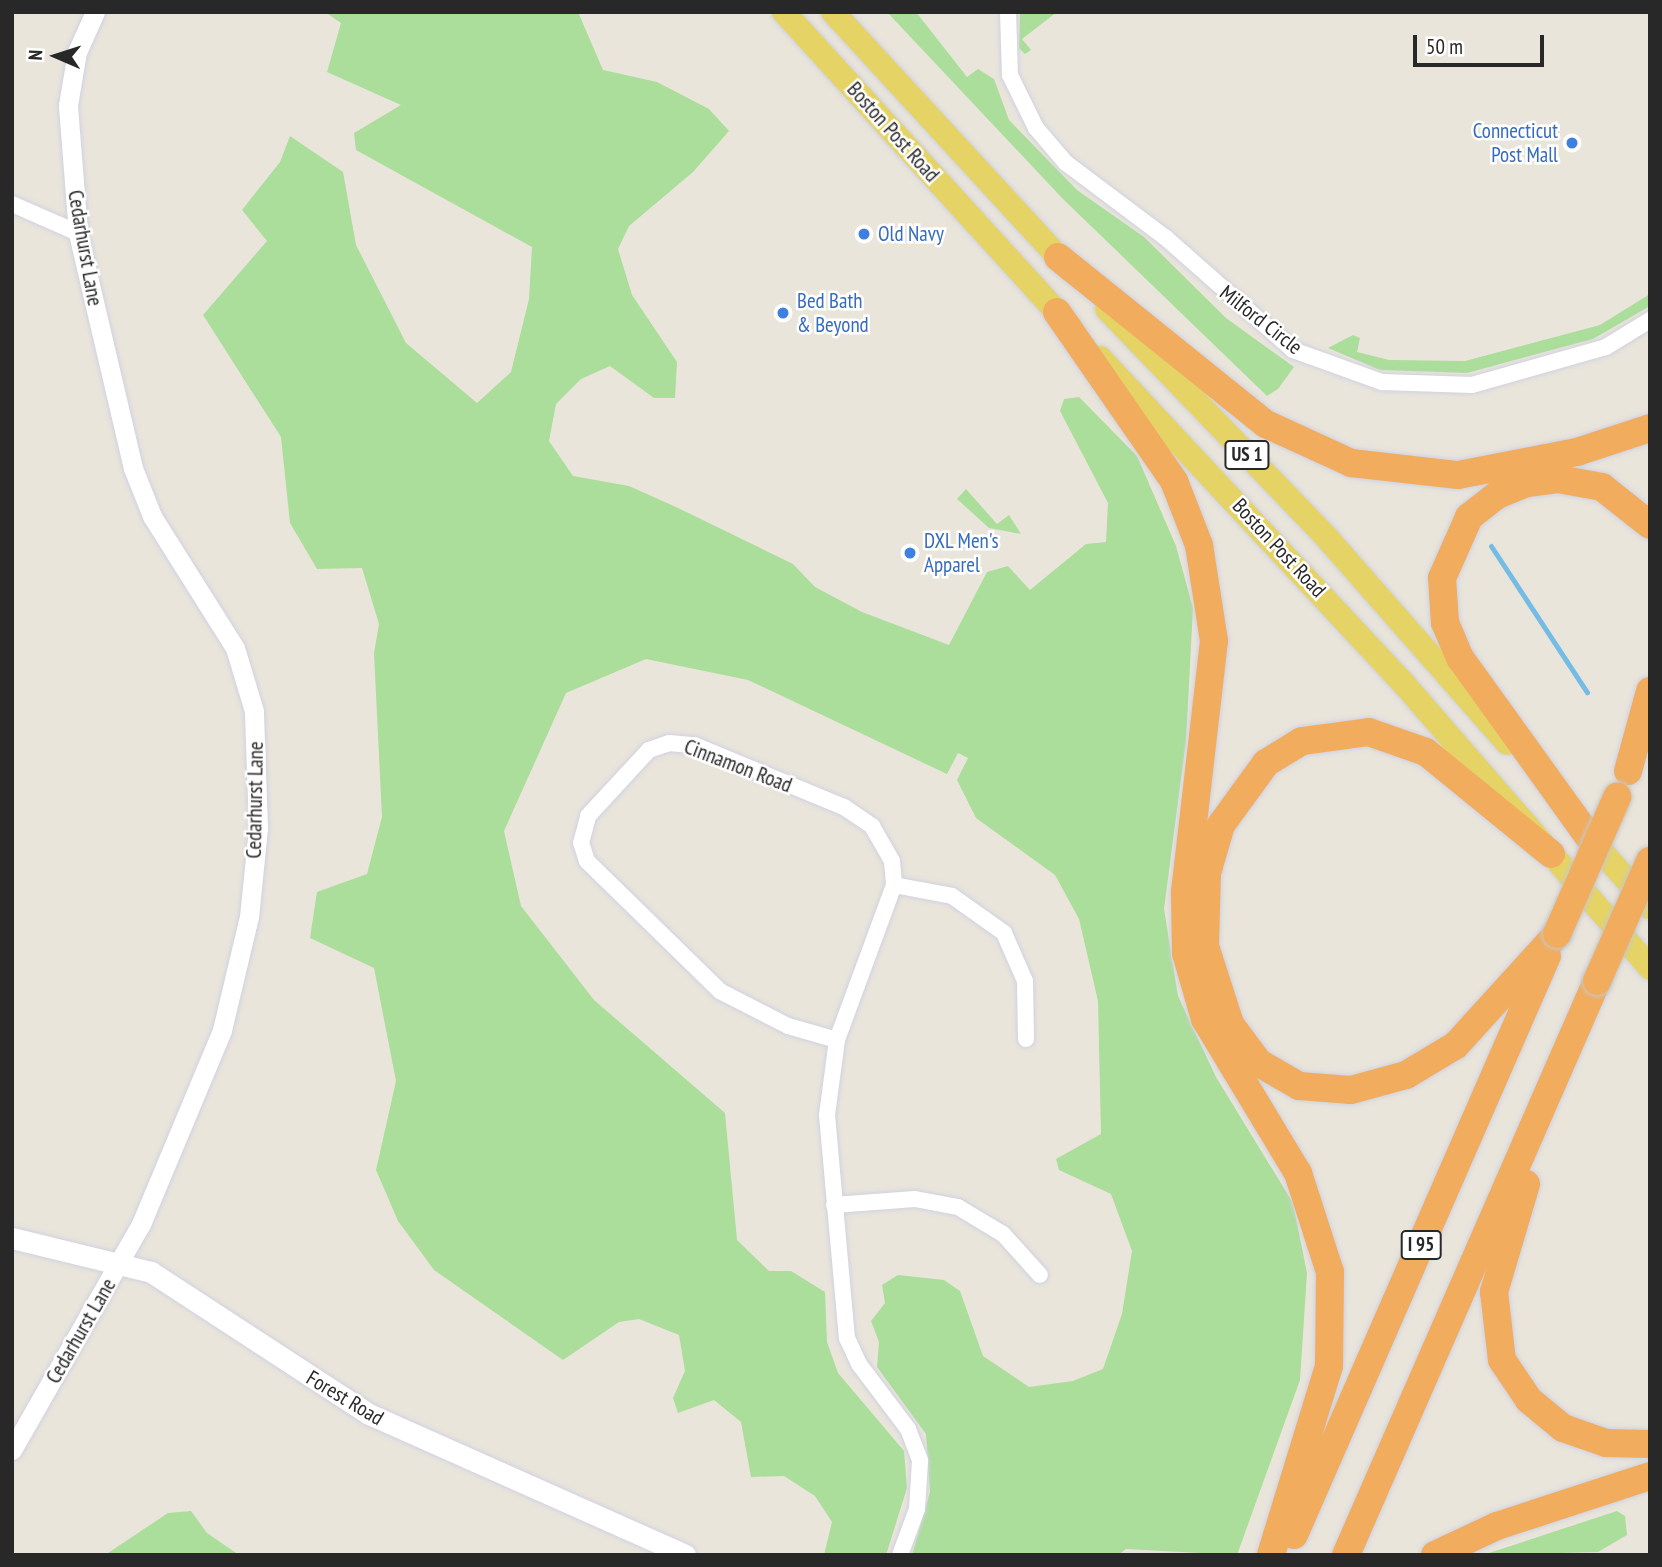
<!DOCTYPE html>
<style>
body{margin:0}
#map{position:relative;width:1662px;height:1567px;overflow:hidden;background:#eae5db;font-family:"PT Sans Narrow",sans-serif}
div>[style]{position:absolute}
.green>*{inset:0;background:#abdd9b}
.stream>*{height:5px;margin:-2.5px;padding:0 2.5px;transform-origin:2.5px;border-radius:2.5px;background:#75bce4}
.roads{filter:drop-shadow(0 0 2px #d0d2e0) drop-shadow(0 0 2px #d0d2e0)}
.minor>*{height:16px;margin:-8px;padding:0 8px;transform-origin:8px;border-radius:8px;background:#fff}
.tertiary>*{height:19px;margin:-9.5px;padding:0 9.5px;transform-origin:9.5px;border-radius:9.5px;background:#fff}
.secondary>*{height:21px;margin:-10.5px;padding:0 10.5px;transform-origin:10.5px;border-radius:10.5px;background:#fff}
.primary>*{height:24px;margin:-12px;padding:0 12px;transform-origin:12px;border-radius:12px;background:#e5d465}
.motorway>*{height:28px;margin:-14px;padding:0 14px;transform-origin:14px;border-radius:14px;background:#f1ac5e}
.bridges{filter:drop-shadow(0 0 2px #c7c7c7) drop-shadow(0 0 2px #c7c7c7)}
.motorway-bridge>*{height:28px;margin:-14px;padding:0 14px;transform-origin:14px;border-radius:14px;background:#f1ac5e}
.dots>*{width:19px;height:19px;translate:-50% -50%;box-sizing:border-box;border:4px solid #fff;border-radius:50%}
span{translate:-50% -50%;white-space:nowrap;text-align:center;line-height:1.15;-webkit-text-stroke:5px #fff;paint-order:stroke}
.shield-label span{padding:2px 5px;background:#fff;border:2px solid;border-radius:5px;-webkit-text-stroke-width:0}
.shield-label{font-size:19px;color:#282828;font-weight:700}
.shop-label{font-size:21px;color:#366cbe}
.right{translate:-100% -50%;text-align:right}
.left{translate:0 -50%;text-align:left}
.street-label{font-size:21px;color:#282828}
.frame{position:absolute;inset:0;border:14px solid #282828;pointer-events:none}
.north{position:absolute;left:21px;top:21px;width:70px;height:70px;-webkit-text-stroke:5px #fff;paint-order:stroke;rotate:273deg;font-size:19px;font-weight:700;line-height:28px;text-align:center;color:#282828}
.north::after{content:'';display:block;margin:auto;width:24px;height:32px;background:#282828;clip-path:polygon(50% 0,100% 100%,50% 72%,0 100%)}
.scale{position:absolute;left:1413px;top:35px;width:131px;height:32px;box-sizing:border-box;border:4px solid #282828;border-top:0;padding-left:9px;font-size:21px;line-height:24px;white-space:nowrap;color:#282828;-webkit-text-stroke:5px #fff;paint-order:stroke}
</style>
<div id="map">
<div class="green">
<i style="clip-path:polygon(325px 12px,578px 12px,603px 70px,657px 82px,709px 109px,729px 131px,693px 172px,629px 226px,618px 249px,632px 295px,677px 362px,675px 398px,654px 398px,610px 366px,581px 379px,556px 404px,549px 441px,573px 476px,629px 486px,676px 507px,793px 564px,815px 587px,862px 612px,949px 645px,987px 572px,1008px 566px,1030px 590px,1086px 544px,1106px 542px,1108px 503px,1060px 411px,1064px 399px,1079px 397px,1137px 456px,1176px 546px,1193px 608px,1186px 741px,1164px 909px,1178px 996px,1216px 1077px,1293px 1203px,1307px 1273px,1300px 1380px,1237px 1555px,1126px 1549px,1118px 1555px,912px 1555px,930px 1492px,926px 1434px,877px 1367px,879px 1342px,871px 1321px,885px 1303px,882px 1285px,898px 1275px,944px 1280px,960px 1291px,983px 1356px,1029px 1387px,1073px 1381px,1103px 1369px,1122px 1314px,1132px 1251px,1111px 1194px,1059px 1170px,1056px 1159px,1101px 1134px,1098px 1001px,1079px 919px,1055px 875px,976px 818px,957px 780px,968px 758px,958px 753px,947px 774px,748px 680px,646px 659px,566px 693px,504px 831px,521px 906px,594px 1000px,725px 1113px,737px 1240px,769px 1271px,791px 1271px,825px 1292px,827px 1342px,838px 1373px,904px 1451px,907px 1488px,886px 1555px,824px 1555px,832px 1522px,815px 1496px,784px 1476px,751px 1477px,741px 1422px,714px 1400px,678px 1413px,673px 1398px,685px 1371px,679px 1335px,639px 1319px,619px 1322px,563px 1360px,434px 1270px,398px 1221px,376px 1170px,396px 1081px,374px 968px,310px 938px,317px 892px,367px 874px,382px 817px,374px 653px,379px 624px,362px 568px,317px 569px,290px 523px,281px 437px,203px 315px,267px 241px,242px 210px,280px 162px,290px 136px,343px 172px,356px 245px,406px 343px,477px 403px,511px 372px,529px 299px,532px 247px,356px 150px,354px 133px,401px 105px,327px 72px,341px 23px)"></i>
<i style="clip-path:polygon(887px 12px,916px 12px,967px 77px,978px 69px,994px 79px,1009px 120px,1077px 190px,1144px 237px,1226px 318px,1294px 367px,1278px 389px,1267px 396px,1063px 199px)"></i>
<i style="clip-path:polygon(1020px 12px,1057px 12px,1022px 39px,1031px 50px,1025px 54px,1019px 48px)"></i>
<i style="clip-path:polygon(1650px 294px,1650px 306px,1593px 339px,1467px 373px,1380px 370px,1328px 348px,1353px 335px,1360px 338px,1357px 352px,1389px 360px,1465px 361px,1600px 325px)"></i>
<i style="clip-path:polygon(966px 489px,997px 524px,1009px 515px,1021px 534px,989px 528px,957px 499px)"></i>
<i style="clip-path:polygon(191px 1511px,207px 1533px,239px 1555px,105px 1555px,168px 1513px)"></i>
<i style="clip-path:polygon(1617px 1511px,1625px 1516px,1627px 1535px,1598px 1552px,1483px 1555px)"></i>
</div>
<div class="stream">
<i style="left:1491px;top:546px;width:175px;rotate:56.7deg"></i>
</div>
<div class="roads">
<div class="minor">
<i style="left:1008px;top:12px;width:63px;rotate:88.2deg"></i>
<i style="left:1010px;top:75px;width:59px;rotate:63.9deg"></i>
<i style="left:1036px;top:128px;width:46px;rotate:49.4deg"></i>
<i style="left:1066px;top:163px;width:125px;rotate:36.9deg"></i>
<i style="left:1166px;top:238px;width:169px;rotate:41.4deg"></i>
<i style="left:1293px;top:350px;width:95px;rotate:19.8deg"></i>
<i style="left:1382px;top:382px;width:90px;rotate:1.9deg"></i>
<i style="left:1472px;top:385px;width:139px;rotate:-15.8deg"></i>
<i style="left:1606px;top:347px;width:52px;rotate:-31.5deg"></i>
<i style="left:12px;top:204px;width:72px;rotate:23.7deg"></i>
<i style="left:894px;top:885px;width:59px;rotate:10.7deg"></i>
<i style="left:952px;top:896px;width:64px;rotate:35.4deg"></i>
<i style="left:1004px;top:933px;width:52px;rotate:66.4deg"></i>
<i style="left:1025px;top:981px;width:58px;rotate:89deg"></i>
<i style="left:837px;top:1040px;width:51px;rotate:-164.1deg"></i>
<i style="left:788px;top:1026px;width:76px;rotate:-152.8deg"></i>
<i style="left:720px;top:991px;width:186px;rotate:-135.7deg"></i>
<i style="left:587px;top:861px;width:19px;rotate:-108deg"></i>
<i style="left:581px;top:843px;width:28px;rotate:-75deg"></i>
<i style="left:588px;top:816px;width:90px;rotate:-47.3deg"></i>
<i style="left:649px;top:750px;width:21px;rotate:-19deg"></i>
<i style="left:669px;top:743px;width:25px;rotate:5deg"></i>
<i style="left:694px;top:745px;width:162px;rotate:22.5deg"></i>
<i style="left:844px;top:807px;width:34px;rotate:34deg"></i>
<i style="left:872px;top:826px;width:40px;rotate:60.3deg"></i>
<i style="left:892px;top:861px;width:24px;rotate:85deg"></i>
<i style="left:894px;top:885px;width:165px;rotate:110.2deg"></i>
<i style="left:837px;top:1040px;width:76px;rotate:97.6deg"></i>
<i style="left:827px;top:1115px;width:224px;rotate:84.9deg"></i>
<i style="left:847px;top:1338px;width:29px;rotate:65deg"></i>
<i style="left:859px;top:1364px;width:81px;rotate:53deg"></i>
<i style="left:908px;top:1429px;width:34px;rotate:69deg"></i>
<i style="left:920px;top:1461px;width:48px;rotate:93.6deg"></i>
<i style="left:917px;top:1509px;width:49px;rotate:110.3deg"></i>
<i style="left:834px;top:1205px;width:81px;rotate:-4.2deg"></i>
<i style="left:915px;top:1199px;width:44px;rotate:10.5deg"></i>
<i style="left:958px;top:1207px;width:52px;rotate:31deg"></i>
<i style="left:1003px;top:1234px;width:55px;rotate:47.9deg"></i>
</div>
<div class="tertiary">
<i style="left:12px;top:1450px;width:260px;rotate:-60.3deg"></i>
<i style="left:141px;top:1224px;width:210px;rotate:-67.3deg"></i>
<i style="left:222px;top:1030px;width:116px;rotate:-76.6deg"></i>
<i style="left:249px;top:917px;width:89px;rotate:-84.2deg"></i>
<i style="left:258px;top:828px;width:117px;rotate:-92deg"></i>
<i style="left:254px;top:711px;width:66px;rotate:-106.8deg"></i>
<i style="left:235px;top:648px;width:156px;rotate:-122.2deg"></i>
<i style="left:152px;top:516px;width:52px;rotate:-111.6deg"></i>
<i style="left:133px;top:468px;width:241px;rotate:-103.2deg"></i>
<i style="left:78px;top:233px;width:128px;rotate:-94.5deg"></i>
<i style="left:68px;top:105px;width:54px;rotate:-80.4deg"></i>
<i style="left:77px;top:52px;width:44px;rotate:-65.8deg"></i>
</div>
<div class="secondary">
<i style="left:12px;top:1238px;width:143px;rotate:13.7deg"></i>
<i style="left:151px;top:1272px;width:260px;rotate:33.1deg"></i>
<i style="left:369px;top:1414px;width:346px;rotate:24deg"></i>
</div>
<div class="primary">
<i style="left:784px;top:12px;width:425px;rotate:47.7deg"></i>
<i style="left:833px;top:12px;width:350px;rotate:47.4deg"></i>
<i style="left:1107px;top:309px;width:319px;rotate:46.1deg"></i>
<i style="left:1328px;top:539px;width:271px;rotate:48.7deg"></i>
<i style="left:1100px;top:358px;width:447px;rotate:47deg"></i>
<i style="left:1405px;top:685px;width:374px;rotate:49.1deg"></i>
<i style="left:1584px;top:831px;width:101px;rotate:49deg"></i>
</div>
<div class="motorway">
<i style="left:1058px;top:257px;width:267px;rotate:38.8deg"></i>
<i style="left:1266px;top:424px;width:94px;rotate:24.6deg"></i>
<i style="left:1351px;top:463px;width:108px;rotate:6.4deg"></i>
<i style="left:1458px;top:475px;width:121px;rotate:-10.9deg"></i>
<i style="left:1577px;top:452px;width:77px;rotate:-18.2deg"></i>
<i style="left:1057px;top:312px;width:206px;rotate:55.3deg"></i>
<i style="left:1174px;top:481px;width:69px;rotate:68.7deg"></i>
<i style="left:1199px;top:545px;width:97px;rotate:81.1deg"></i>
<i style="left:1214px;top:641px;width:253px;rotate:96.6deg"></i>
<i style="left:1185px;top:892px;width:61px;rotate:89.1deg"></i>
<i style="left:1186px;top:953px;width:69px;rotate:73.9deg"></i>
<i style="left:1205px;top:1019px;width:180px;rotate:58.9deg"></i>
<i style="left:1298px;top:1173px;width:104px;rotate:72.1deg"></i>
<i style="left:1330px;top:1272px;width:94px;rotate:90.6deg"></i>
<i style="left:1329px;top:1366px;width:198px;rotate:107.1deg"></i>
<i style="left:1628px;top:771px;width:83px;rotate:-74.6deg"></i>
<i style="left:1591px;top:840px;width:224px;rotate:-125.7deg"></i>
<i style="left:1460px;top:658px;width:38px;rotate:-113deg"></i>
<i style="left:1445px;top:623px;width:45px;rotate:-93.8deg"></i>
<i style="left:1442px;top:578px;width:67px;rotate:-66.1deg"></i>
<i style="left:1469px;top:517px;width:36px;rotate:-38deg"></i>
<i style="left:1497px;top:495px;width:32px;rotate:-22deg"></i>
<i style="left:1527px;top:483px;width:31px;rotate:-7deg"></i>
<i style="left:1558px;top:479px;width:45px;rotate:10.3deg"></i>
<i style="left:1602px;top:487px;width:61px;rotate:38.4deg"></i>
<i style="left:1551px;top:854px;width:161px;rotate:-140.8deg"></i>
<i style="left:1426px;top:752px;width:60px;rotate:-160.7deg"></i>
<i style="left:1369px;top:732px;width:68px;rotate:172.3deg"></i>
<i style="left:1302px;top:741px;width:42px;rotate:148.6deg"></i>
<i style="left:1266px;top:763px;width:77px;rotate:126deg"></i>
<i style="left:1221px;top:825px;width:50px;rotate:106.3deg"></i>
<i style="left:1207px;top:873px;width:73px;rotate:91.6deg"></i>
<i style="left:1205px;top:946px;width:82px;rotate:72.2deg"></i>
<i style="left:1230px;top:1024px;width:49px;rotate:53.4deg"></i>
<i style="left:1259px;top:1063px;width:46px;rotate:29.9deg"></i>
<i style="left:1299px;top:1086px;width:52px;rotate:4.4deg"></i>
<i style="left:1351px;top:1090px;width:57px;rotate:-15.3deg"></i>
<i style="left:1406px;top:1075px;width:58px;rotate:-31deg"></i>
<i style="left:1456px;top:1045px;width:150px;rotate:-47.7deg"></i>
<i style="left:1526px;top:1184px;width:113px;rotate:106.5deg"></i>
<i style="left:1494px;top:1292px;width:68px;rotate:83.3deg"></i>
<i style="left:1502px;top:1360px;width:48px;rotate:56deg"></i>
<i style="left:1529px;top:1400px;width:44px;rotate:39.5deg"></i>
<i style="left:1563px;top:1428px;width:46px;rotate:19.2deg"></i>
<i style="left:1606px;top:1443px;width:44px;rotate:1.3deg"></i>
<i style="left:1294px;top:1535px;width:632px;rotate:-66.4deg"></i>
<i style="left:1346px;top:1555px;width:626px;rotate:-66.38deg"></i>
<i style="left:1435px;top:1555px;width:68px;rotate:-25.1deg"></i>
<i style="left:1497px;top:1526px;width:161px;rotate:-18.1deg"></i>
</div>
</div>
<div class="bridges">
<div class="motorway-bridge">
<i style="left:1557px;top:934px;width:150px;rotate:-66.3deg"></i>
<i style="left:1597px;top:981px;width:131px;rotate:-66.2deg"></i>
</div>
</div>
<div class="dots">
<i style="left:1572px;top:143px;background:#3f7fe0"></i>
<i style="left:864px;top:234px;background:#3f7fe0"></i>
<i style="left:783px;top:313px;background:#3f7fe0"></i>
<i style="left:910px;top:553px;background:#3f7fe0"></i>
</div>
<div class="shield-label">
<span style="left:1247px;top:455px">US 1</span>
<span style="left:1421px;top:1245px">I 95</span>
</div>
<div class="shop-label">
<span class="right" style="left:1558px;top:143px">Connecticut<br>Post Mall</span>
<span class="left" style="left:878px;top:234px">Old Navy</span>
<span class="left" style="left:797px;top:313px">Bed Bath<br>&amp; Beyond</span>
<span class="left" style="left:924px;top:553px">DXL Men's<br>Apparel</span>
</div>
<div class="street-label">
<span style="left:893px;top:132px;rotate:48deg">Boston Post Road</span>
<span style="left:85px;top:248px;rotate:80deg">Cedarhurst Lane</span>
<span style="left:1261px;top:320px;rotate:38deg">Milford Circle</span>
<span style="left:1279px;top:548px;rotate:47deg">Boston Post Road</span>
<span style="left:738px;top:766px;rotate:21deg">Cinnamon Road</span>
<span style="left:255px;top:800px;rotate:-89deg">Cedarhurst Lane</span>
<span style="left:81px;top:1331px;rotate:-60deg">Cedarhurst Lane</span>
<span style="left:345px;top:1398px;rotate:31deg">Forest Road</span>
</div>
<div class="frame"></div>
<div class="north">N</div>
<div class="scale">50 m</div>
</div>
